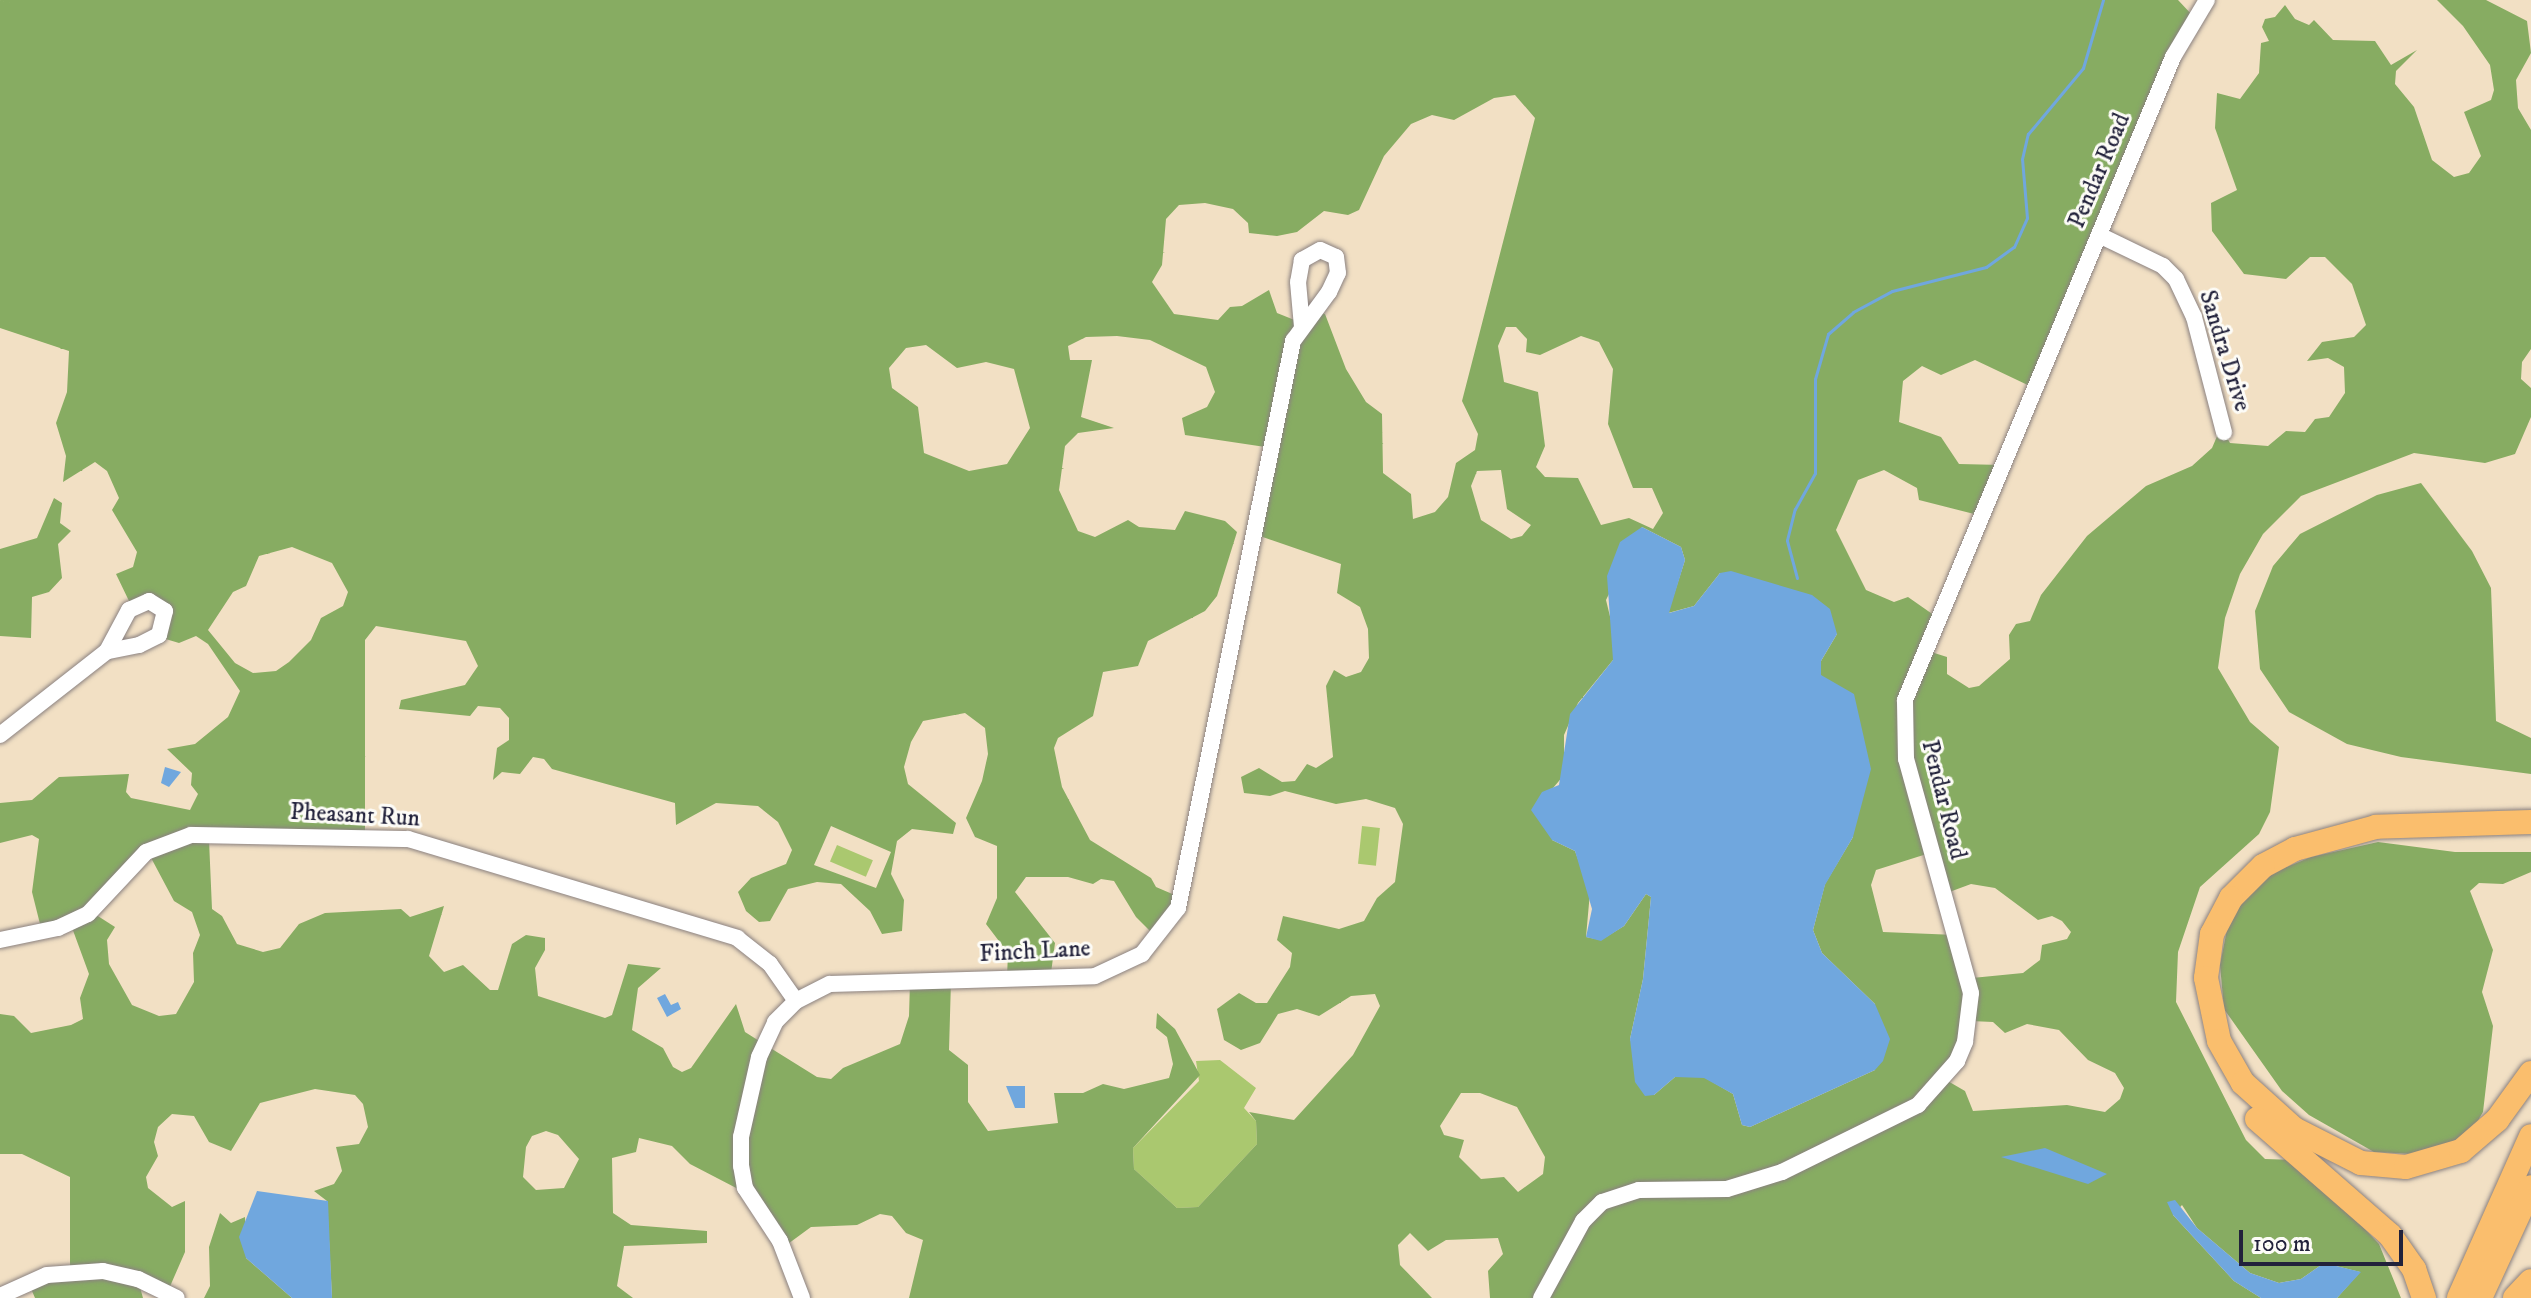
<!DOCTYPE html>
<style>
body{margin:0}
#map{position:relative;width:2531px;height:1298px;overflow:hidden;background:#f2e0c4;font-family:"IM FELL DW Pica",serif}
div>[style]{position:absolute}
.green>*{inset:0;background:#aac86f;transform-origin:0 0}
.forest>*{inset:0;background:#87ac62}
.water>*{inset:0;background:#70a7de}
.stream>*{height:3px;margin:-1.5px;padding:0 1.5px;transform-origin:1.5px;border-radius:1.5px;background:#70a7de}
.roads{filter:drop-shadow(0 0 2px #8a8180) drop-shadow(0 0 2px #8a8180)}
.minor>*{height:16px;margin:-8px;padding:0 8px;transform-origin:8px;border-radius:8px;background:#fff}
.highway>*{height:24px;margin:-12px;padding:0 12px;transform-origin:12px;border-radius:12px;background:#fabe6d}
span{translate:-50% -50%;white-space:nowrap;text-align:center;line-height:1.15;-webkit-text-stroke:6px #fdfcf7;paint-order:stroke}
.street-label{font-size:24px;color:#22223b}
.scale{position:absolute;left:2239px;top:1230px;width:164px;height:36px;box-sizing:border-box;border:4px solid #22223b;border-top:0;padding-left:10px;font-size:24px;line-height:28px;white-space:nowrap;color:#22223b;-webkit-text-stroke:6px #fdfcf7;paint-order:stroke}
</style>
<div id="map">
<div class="green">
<i style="left:1362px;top:826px;width:18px;height:38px;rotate:6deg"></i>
<i style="left:837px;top:845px;width:39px;height:18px;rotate:23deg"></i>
<i style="clip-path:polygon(1220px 1060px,1256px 1088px,1244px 1108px,1256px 1121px,1257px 1144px,1198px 1207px,1177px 1208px,1134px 1169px,1133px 1148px,1199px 1081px,1196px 1061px)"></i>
</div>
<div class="forest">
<i style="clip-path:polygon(evenodd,0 0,2178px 0,2194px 17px,2034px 388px,1975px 360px,1941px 375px,1922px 366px,1903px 381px,1899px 422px,1941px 437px,1959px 464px,2002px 465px,1978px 515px,1919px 500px,1917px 488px,1884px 470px,1858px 480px,1836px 530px,1866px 590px,1894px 602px,1908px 597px,1938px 618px,1928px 651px,1947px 657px,1947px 674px,1969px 688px,1979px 686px,2010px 659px,2009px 635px,2016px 624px,2030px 621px,2041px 595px,2087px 536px,2146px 486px,2192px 466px,2212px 448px,2221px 427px,2230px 443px,2268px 446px,2286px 431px,2305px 432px,2315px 419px,2329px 417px,2345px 393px,2344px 367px,2328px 358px,2307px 361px,2322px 342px,2354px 337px,2366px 325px,2352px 284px,2325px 257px,2310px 257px,2286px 279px,2244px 274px,2212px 231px,2211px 203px,2237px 190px,2215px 128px,2217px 93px,2240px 99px,2259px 73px,2261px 43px,2269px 41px,2262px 27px,2265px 19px,2275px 17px,2285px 5px,2295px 19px,2309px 25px,2314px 20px,2333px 40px,2375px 41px,2391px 65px,2417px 50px,2396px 71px,2395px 84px,2414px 107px,2432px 160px,2454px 177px,2469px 173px,2481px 156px,2464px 112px,2491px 100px,2494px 90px,2490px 65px,2463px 26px,2437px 0,2486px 0,2527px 21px,2531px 53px,2516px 80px,2518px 108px,2531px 130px,2531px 349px,2522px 362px,2521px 379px,2531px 388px,2531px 417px,2515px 454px,2485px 463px,2414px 453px,2301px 496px,2263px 534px,2240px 574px,2225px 618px,2218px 668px,2250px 722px,2279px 747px,2270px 812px,2259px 834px,2200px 887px,2178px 952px,2176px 1002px,2246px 1140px,2265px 1159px,2293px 1160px,2329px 1191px,2379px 1244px,2401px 1298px,2337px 1298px,2360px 1272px,2324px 1263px,2301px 1279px,2279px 1283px,2250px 1273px,2197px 1228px,2182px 1205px,2173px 1215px,2234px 1281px,2261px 1298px,1490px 1298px,1488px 1271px,1503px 1254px,1498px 1238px,1446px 1240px,1428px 1251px,1410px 1233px,1398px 1245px,1400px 1265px,1432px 1298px,909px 1298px,923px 1240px,906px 1233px,892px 1216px,880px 1214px,857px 1225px,811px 1227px,781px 1249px,742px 1191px,690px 1164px,672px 1146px,639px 1138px,636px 1152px,612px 1158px,613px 1213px,631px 1225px,707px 1231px,707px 1243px,624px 1246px,617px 1286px,633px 1298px,332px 1298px,327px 1201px,314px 1191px,334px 1184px,342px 1171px,336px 1147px,359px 1144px,368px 1127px,363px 1104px,355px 1095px,315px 1089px,260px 1103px,231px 1151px,209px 1142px,194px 1116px,172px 1114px,158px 1127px,154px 1142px,158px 1156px,146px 1177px,148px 1188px,172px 1207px,185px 1201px,185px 1252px,168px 1291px,138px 1280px,143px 1298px,35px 1298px,29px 1284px,70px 1269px,70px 1177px,22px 1154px,0 1154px,0 1014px,14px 1016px,31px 1033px,71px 1025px,83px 1019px,80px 998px,89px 974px,71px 925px,41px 928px,32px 892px,39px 839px,32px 835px,0 843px,0 803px,32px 800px,59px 777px,129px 774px,126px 792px,131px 798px,190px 810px,198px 794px,191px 785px,192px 773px,167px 749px,195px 744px,228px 717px,240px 691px,208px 644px,196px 636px,179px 643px,159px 637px,158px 615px,129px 601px,116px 574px,133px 567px,137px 552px,112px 510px,119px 498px,107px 471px,95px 462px,63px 482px,66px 456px,56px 423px,67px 392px,69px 351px,0 328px,0 0,1515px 95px,1535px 118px,1462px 401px,1478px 434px,1475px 450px,1456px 463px,1448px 497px,1435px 512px,1413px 519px,1411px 494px,1383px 473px,1382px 414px,1366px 402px,1346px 369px,1325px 314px,1317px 312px,1297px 321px,1277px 313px,1269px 290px,1242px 306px,1230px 307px,1218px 320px,1174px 314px,1152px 282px,1162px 265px,1166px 219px,1179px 205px,1205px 203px,1233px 209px,1248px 223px,1249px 233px,1277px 236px,1297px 232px,1324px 211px,1348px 215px,1359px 210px,1384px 156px,1411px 124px,1432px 115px,1454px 120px,1494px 98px,1515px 95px,0 0,1506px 327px,1516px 327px,1527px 339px,1526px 352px,1540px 355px,1581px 336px,1599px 342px,1613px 369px,1608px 424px,1633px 488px,1652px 488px,1663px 513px,1653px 529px,1629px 518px,1601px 525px,1578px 478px,1545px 477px,1536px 467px,1545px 446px,1538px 392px,1504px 382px,1498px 346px,1506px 327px,0 0,1117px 336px,1150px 340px,1206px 367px,1215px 392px,1207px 407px,1182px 418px,1185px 435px,1272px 448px,1257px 535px,1341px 564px,1337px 593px,1360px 607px,1368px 629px,1369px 658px,1361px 672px,1346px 677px,1334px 670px,1326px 686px,1333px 757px,1316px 768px,1307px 764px,1295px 781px,1282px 782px,1259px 768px,1241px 777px,1244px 793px,1270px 796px,1285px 791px,1336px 804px,1366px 799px,1395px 808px,1403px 824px,1395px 882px,1377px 898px,1364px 921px,1339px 929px,1283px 916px,1277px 940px,1292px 953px,1290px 967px,1267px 1003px,1256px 1003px,1239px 993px,1217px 1009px,1224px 1040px,1241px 1050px,1260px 1043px,1278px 1014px,1297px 1009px,1319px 1016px,1351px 996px,1375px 994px,1380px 1006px,1353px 1055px,1294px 1120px,1249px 1112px,1256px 1121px,1257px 1144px,1198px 1207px,1177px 1208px,1134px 1169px,1133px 1148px,1200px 1075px,1175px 1029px,1157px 1013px,1156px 1028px,1167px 1037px,1173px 1064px,1169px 1078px,1124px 1089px,1103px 1084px,1083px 1093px,1054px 1093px,1058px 1123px,988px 1131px,968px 1102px,968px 1065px,949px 1050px,951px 981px,910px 982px,909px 1016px,900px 1044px,843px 1068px,831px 1079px,817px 1077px,745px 1032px,736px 1004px,691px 1068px,682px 1072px,673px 1067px,663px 1048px,632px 1030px,638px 988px,661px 968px,628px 964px,612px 1015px,605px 1018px,538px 996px,535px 968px,545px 950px,545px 938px,526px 935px,512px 944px,498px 990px,490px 990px,463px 965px,444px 972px,429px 956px,444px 906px,410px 917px,401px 909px,325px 913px,299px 924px,280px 948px,263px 952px,237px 944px,222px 916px,212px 909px,209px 840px,365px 834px,365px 640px,376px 626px,466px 641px,478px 666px,465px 685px,401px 700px,399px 709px,470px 716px,478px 706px,500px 708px,509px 718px,509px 740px,497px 748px,493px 780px,502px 772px,520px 774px,533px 757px,544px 759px,552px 769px,675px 803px,676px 825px,716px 803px,758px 806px,778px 822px,792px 850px,786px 864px,751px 878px,738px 892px,746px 911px,759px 922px,770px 921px,788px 889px,817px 882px,841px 884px,870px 911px,882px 934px,902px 931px,904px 900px,891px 874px,897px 841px,912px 829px,953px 834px,956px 823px,908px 784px,904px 767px,911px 742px,923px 721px,965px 713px,985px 728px,988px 754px,982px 781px,966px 818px,975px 837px,997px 846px,997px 898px,986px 924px,1008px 953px,1007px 977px,1051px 973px,1055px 943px,1015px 892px,1026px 877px,1068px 877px,1093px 884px,1101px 879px,1114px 881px,1136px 917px,1154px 935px,1177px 896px,1156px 887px,1151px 878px,1090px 840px,1062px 787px,1054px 748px,1058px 738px,1093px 716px,1103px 672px,1138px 666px,1148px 641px,1205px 611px,1217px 596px,1237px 532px,1225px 521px,1185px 511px,1175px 530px,1139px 527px,1128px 520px,1095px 537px,1078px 531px,1059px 490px,1065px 446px,1078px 433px,1114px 428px,1081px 417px,1092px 360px,1070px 360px,1068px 346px,1086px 337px,1117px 336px,0 0,926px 345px,957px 368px,986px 362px,1014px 369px,1030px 428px,1007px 464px,969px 471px,924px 453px,918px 407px,892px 388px,889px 368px,906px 348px,926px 345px,0 0,1501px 470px,1507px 509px,1531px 525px,1522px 536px,1511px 539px,1481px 520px,1471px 486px,1477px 471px,1501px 470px,0 0,1642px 527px,1681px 547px,1685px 560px,1668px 613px,1694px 606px,1720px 573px,1837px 634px,1821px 661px,1821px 675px,1853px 837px,1825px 884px,1813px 930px,1822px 953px,1875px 1004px,1875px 1070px,1750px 1127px,1742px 1125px,1733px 1094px,1704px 1077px,1675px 1077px,1654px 1095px,1630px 1039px,1643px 979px,1651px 897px,1646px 894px,1624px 926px,1601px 940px,1586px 937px,1590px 892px,1575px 851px,1552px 840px,1553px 788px,1564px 775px,1564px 735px,1578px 703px,1613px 660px,1616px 641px,1606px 600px,1642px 527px,0 0,292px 547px,332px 563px,348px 592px,343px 606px,321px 618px,311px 640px,289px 662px,276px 671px,253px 673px,235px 663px,208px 630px,233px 592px,246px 586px,259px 556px,292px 547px,0 0,831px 826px,891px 852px,876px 888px,814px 865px,831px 826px,0 0,1933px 852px,1944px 894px,1971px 884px,1995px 888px,2038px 920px,2052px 916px,2062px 921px,2071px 932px,2067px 939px,2042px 945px,2040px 960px,2023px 973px,1972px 978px,1956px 935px,1883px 932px,1871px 885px,1876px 870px,1933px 852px,0 0,149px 854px,174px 901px,192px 912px,200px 935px,193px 953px,194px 982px,176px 1014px,159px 1016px,132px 1005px,109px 964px,107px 940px,115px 927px,90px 911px,149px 854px,0 0,1971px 1021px,1993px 1022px,2005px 1033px,2027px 1024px,2059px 1030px,2088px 1060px,2115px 1073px,2124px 1088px,2120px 1099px,2105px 1112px,2067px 1105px,1973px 1111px,1965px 1091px,1946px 1080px,1971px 1021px,0 0,1461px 1093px,1480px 1093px,1517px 1107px,1545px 1157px,1543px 1174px,1518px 1192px,1504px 1177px,1481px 1179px,1459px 1157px,1464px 1140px,1444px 1135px,1440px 1126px,1461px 1093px,0 0,546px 1131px,558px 1135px,579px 1159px,564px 1188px,536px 1190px,523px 1177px,526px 1147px,532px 1136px,546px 1131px)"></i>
<i style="clip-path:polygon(2421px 483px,2472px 551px,2491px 588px,2496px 721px,2531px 738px,2531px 774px,2401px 757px,2347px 744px,2289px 712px,2260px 669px,2255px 611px,2273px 566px,2300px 534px,2377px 495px)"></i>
<i style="clip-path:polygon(54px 498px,62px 503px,60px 523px,71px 531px,58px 544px,62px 578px,49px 592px,32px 597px,31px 638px,0 636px,0 549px,37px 538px)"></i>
<i style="clip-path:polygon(2378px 842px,2455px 852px,2531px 852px,2531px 872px,2503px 884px,2479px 883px,2470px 891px,2493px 950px,2482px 992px,2493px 1026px,2483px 1112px,2471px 1132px,2435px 1155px,2374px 1152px,2309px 1115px,2282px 1091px,2224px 1009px,2220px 965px,2230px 914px,2274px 872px,2311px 857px)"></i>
<i style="clip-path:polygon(220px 1213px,231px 1223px,245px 1217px,246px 1258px,292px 1298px,204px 1298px,210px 1286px,209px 1247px)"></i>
</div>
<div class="water">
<i style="clip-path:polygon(1642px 527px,1681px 547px,1685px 560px,1669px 613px,1694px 606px,1720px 573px,1731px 571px,1812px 595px,1830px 609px,1837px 634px,1821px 661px,1821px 675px,1854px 694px,1871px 769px,1853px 837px,1825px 885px,1813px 930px,1822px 953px,1875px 1004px,1890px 1039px,1883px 1061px,1875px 1070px,1750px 1127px,1742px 1125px,1733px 1094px,1704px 1078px,1675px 1077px,1654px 1095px,1645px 1096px,1635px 1082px,1630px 1039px,1643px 979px,1651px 897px,1646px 894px,1624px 926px,1601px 941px,1586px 937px,1592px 909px,1575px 851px,1552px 840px,1531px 810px,1542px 792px,1559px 785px,1570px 714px,1613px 660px,1607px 576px,1620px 542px)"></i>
<i style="clip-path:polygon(165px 767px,181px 772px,169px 787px,161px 783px)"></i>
<i style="clip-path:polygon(665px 994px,671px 1005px,678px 1002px,681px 1009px,667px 1017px,657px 998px)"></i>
<i style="clip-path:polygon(1006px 1086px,1025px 1086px,1025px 1108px,1015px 1108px)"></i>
<i style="clip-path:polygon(2045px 1148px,2107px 1174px,2088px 1184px,2001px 1157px)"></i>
<i style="clip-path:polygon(257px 1191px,328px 1201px,332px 1298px,292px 1298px,246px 1258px,239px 1237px)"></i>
<i style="clip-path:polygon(2175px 1200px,2197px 1228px,2250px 1273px,2279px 1283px,2301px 1279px,2324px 1263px,2361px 1272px,2337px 1298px,2261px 1298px,2234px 1281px,2173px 1215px,2167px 1202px)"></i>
</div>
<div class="stream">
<i style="left:1797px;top:578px;width:39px;rotate:-105deg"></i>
<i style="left:1787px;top:540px;width:32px;rotate:-76deg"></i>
<i style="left:1795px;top:509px;width:41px;rotate:-60.9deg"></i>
<i style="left:1815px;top:473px;width:94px;rotate:-90deg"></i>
<i style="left:1815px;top:379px;width:47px;rotate:-73.9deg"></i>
<i style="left:1828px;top:334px;width:33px;rotate:-41deg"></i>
<i style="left:1853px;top:312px;width:44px;rotate:-28.3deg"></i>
<i style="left:1892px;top:291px;width:97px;rotate:-14.3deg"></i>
<i style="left:1986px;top:267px;width:34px;rotate:-36deg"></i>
<i style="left:2014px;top:247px;width:32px;rotate:-66deg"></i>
<i style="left:2027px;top:218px;width:59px;rotate:-94.8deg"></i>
<i style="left:2022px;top:159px;width:26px;rotate:-77deg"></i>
<i style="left:2028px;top:134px;width:86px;rotate:-50.2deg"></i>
<i style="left:2083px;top:68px;width:71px;rotate:-73.6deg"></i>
</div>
<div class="roads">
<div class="minor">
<i style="left:2099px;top:235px;width:71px;rotate:25.8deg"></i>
<i style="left:2163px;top:266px;width:18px;rotate:45deg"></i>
<i style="left:2176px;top:279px;width:42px;rotate:64.7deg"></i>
<i style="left:2194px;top:317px;width:119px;rotate:75.4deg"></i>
<i style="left:149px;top:601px;width:19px;rotate:32deg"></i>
<i style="left:165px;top:611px;width:25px;rotate:104deg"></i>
<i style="left:159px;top:635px;width:22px;rotate:153deg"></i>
<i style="left:139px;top:645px;width:33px;rotate:169deg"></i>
<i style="left:107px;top:651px;width:47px;rotate:-61.8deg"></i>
<i style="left:129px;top:610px;width:22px;rotate:-24deg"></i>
<i style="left:0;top:735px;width:136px;rotate:-38.1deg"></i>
<i style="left:0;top:940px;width:59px;rotate:-11.7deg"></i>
<i style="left:58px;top:928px;width:33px;rotate:-25deg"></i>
<i style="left:88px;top:914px;width:85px;rotate:-46.9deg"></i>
<i style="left:146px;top:852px;width:48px;rotate:-20.7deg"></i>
<i style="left:191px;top:835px;width:217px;rotate:1.1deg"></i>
<i style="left:408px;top:839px;width:344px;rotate:16.7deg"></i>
<i style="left:737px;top:938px;width:42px;rotate:38.2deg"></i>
<i style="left:770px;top:964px;width:45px;rotate:54.9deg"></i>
<i style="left:0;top:1296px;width:51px;rotate:-24.1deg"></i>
<i style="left:47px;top:1275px;width:56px;rotate:-4.1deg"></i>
<i style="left:103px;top:1271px;width:36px;rotate:13deg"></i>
<i style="left:138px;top:1279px;width:43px;rotate:26deg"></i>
<i style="left:802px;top:1298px;width:61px;rotate:-111.1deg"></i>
<i style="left:780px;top:1241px;width:64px;rotate:-123.4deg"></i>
<i style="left:745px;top:1188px;width:22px;rotate:-100deg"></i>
<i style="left:741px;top:1166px;width:29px;rotate:-90deg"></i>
<i style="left:741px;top:1137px;width:82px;rotate:-77.3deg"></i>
<i style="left:759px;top:1057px;width:38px;rotate:-65deg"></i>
<i style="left:775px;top:1022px;width:30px;rotate:-45deg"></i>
<i style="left:796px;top:1001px;width:38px;rotate:-27deg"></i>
<i style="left:830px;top:984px;width:265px;rotate:-1.7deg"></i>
<i style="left:1095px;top:976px;width:52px;rotate:-25.1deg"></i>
<i style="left:1142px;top:954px;width:58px;rotate:-52deg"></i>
<i style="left:1178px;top:908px;width:579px;rotate:-78.53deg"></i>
<i style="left:1293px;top:341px;width:61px;rotate:-53.7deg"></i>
<i style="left:1329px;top:292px;width:21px;rotate:-65deg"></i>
<i style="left:1338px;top:273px;width:16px;rotate:-97deg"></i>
<i style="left:1336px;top:257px;width:17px;rotate:-156deg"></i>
<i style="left:1320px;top:250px;width:21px;rotate:151deg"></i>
<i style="left:1302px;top:260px;width:22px;rotate:100deg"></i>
<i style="left:1298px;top:282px;width:45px;rotate:84.9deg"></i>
<i style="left:1541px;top:1298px;width:88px;rotate:-61.4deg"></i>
<i style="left:1583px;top:1221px;width:27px;rotate:-45deg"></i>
<i style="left:1602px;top:1202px;width:39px;rotate:-18deg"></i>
<i style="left:1639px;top:1190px;width:88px;rotate:-0.7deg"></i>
<i style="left:1727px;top:1189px;width:58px;rotate:-17.2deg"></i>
<i style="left:1782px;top:1172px;width:152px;rotate:-26.2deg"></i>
<i style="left:1918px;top:1105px;width:59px;rotate:-48.4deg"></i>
<i style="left:1957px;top:1061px;width:21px;rotate:-67deg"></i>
<i style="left:1965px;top:1042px;width:49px;rotate:-83deg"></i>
<i style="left:1971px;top:993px;width:243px;rotate:-105.5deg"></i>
<i style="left:1906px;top:759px;width:59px;rotate:-91deg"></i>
<i style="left:1905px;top:700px;width:697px;rotate:-67.37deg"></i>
<i style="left:2173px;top:57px;width:66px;rotate:-59.2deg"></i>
</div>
<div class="highway">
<i style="left:2531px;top:822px;width:155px;rotate:178.2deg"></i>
<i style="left:2376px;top:827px;width:84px;rotate:164.8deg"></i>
<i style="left:2295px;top:849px;width:36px;rotate:152deg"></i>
<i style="left:2263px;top:866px;width:45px;rotate:135deg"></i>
<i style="left:2231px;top:898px;width:41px;rotate:117.8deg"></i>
<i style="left:2212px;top:934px;width:44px;rotate:97.8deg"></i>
<i style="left:2206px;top:978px;width:64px;rotate:78.3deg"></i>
<i style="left:2219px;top:1041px;width:48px;rotate:60.3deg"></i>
<i style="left:2243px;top:1083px;width:69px;rotate:42deg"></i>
<i style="left:2294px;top:1129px;width:75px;rotate:26.9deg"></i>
<i style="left:2361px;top:1163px;width:45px;rotate:5.1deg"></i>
<i style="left:2406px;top:1167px;width:57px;rotate:-16.2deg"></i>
<i style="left:2461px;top:1151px;width:48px;rotate:-40.7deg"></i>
<i style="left:2497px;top:1120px;width:58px;rotate:-54.1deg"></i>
<i style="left:2257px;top:1119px;width:176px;rotate:41.1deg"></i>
<i style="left:2390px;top:1235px;width:42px;rotate:54.8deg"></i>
<i style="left:2414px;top:1269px;width:31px;rotate:71deg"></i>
<i style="left:2459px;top:1298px;width:177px;rotate:-66deg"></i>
<i style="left:2480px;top:1298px;width:122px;rotate:-65.3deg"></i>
<i style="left:2515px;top:1298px;width:23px;rotate:-47deg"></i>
</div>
</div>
<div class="street-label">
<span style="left:2100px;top:171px;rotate:-67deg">Pendar Road</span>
<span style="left:2224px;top:351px;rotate:73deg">Sandra Drive</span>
<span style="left:1943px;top:800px;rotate:76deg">Pendar Road</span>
<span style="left:355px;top:816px;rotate:3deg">Pheasant Run</span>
<span style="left:1035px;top:952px;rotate:-3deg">Finch Lane</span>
</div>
<div class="scale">100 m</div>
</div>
